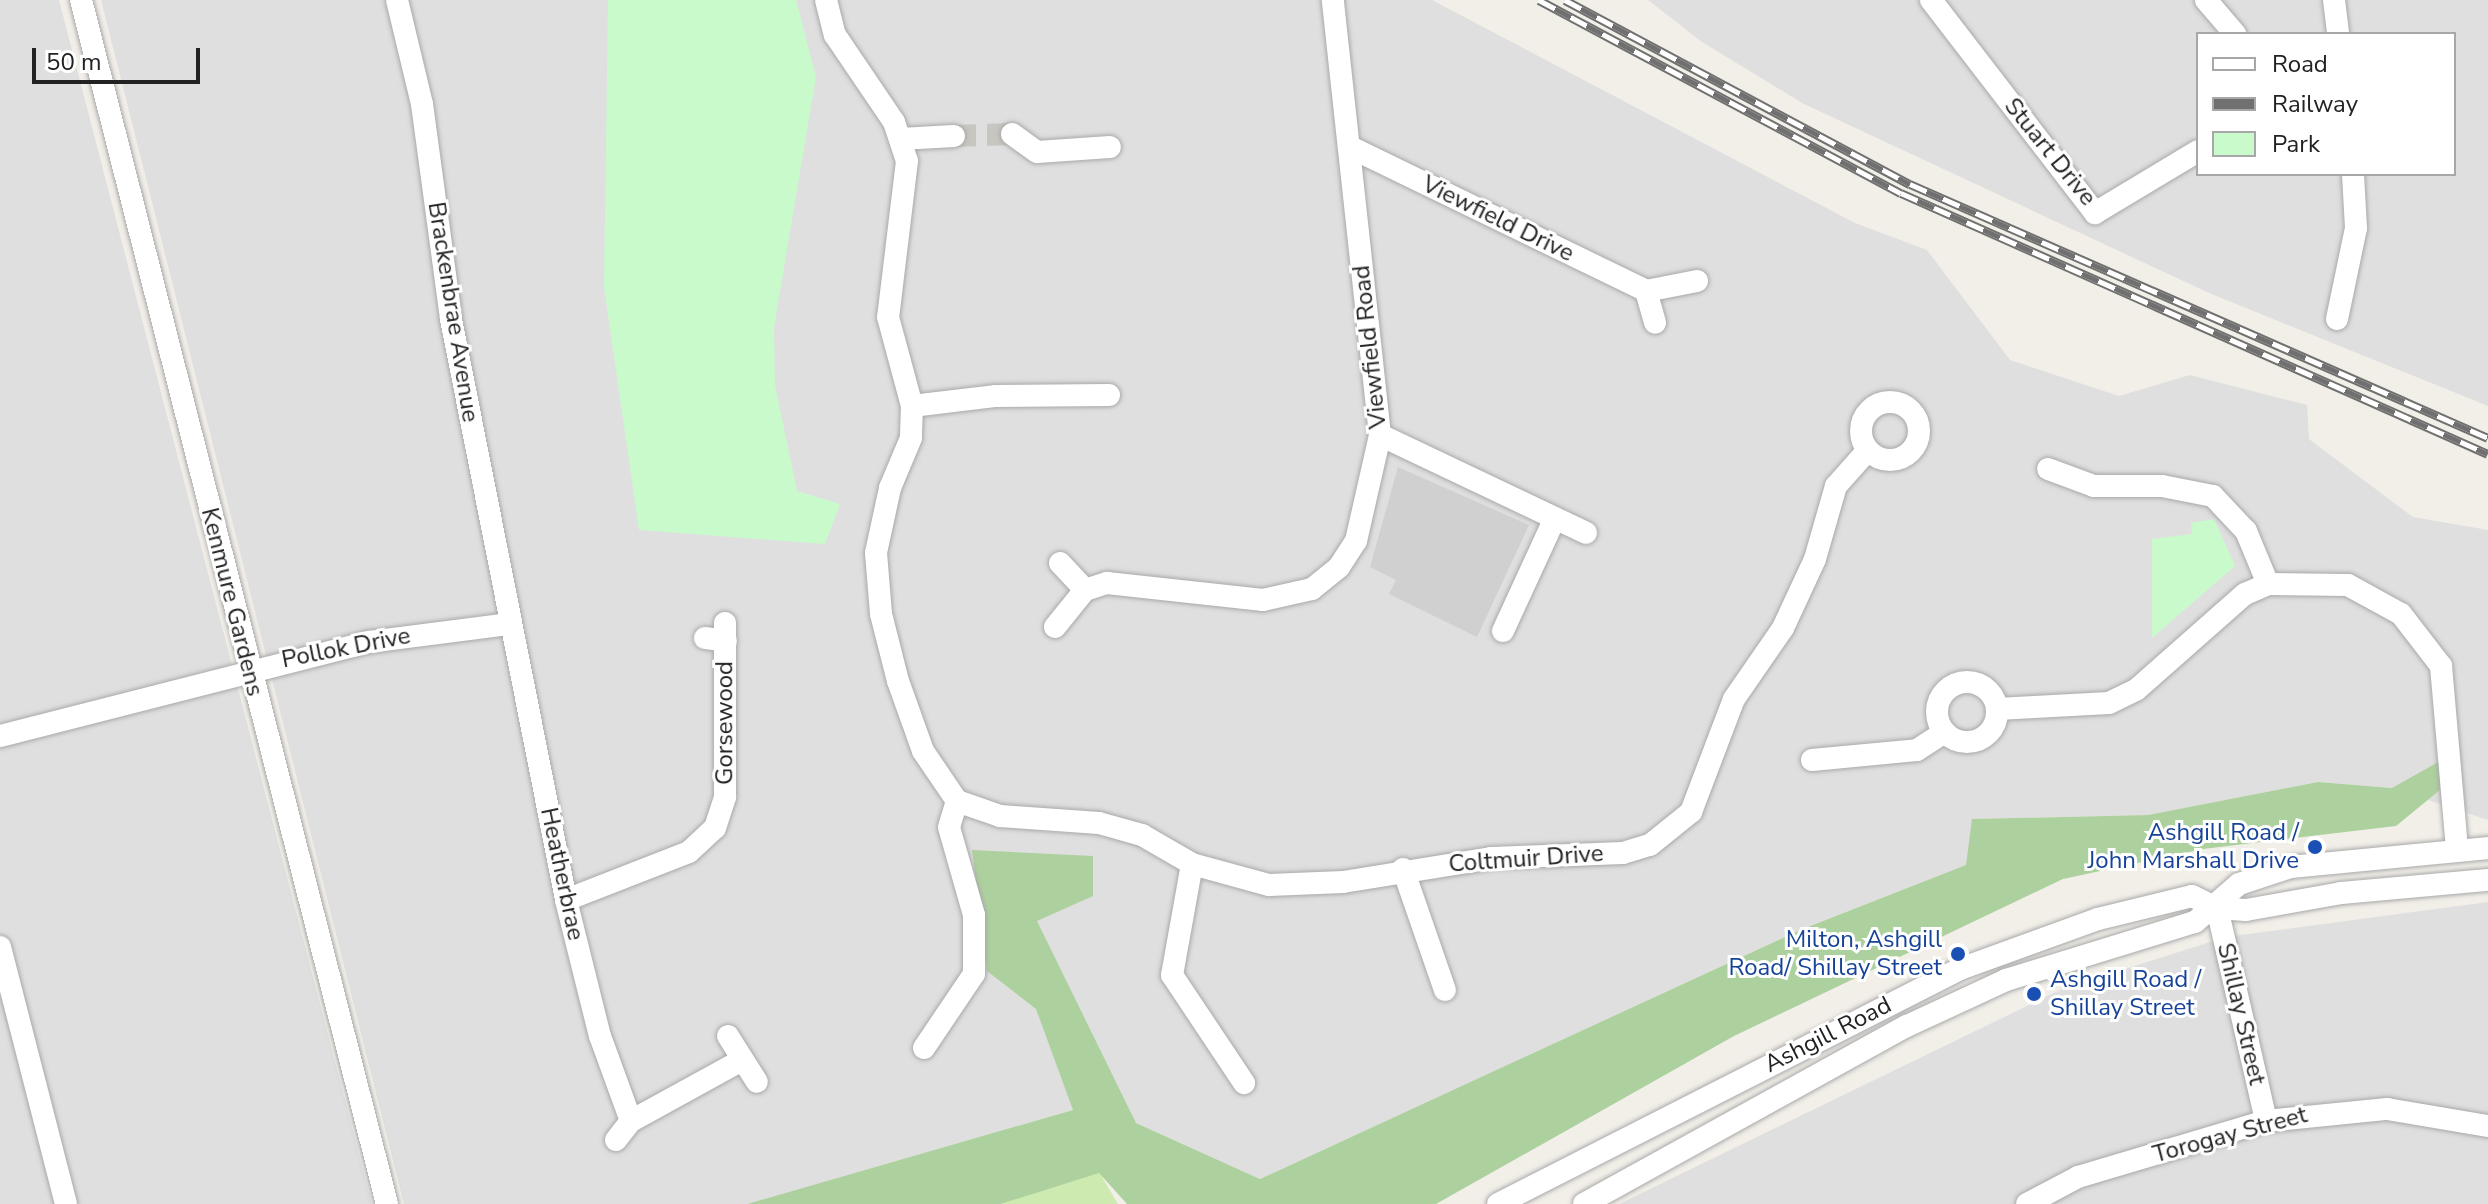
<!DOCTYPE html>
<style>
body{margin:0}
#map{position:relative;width:2488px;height:1204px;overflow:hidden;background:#f2efe9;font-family:"Nunito Sans",sans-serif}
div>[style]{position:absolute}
.residential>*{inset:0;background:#e0dfdf}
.religious>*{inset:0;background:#d0d0d0}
.grass>*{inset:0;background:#cdebb0}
.forest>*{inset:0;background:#add19e}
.park>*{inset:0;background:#c8facc}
.minor-tunnel>*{height:22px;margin-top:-11px;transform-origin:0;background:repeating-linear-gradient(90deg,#c8c6c1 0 22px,transparent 0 33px)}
.roads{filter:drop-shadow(0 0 2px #a9a9a9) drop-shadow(0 0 2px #a9a9a9)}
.minor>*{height:22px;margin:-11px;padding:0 11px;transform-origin:11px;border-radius:11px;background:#fff}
.minor>.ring{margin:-11px;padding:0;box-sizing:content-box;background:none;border:22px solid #fff;border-radius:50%}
.rail>*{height:9px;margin-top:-4.5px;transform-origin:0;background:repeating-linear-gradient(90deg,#fff 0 18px,#707070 0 36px);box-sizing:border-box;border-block:2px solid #707070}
.dots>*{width:22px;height:22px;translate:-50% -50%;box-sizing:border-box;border:4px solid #fff;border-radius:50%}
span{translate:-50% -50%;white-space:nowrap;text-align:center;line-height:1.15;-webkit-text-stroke:6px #fff;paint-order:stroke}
.street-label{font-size:24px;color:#222}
.transit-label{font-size:24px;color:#164399}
.right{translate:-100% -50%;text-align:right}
.left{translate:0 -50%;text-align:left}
.legend{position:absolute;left:2196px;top:32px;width:260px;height:144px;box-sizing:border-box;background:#fff;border:2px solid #a7a7a7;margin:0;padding:10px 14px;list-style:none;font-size:24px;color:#222}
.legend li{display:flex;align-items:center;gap:16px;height:40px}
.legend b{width:40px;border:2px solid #a7a7a7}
.scale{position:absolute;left:32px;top:48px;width:168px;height:36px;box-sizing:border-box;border:4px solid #222;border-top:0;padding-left:10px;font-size:24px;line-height:28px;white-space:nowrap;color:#222;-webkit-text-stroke:6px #fff;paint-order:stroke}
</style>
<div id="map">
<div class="residential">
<i style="clip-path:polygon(0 0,59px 0,372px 1204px,0 1204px)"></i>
<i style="clip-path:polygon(101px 0,1432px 0,1855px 223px,1927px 250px,2010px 360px,2119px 396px,2190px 375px,2307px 405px,2309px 439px,2413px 517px,2488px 530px,2488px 820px,2392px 788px,2318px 782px,2148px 815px,1973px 819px,1967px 865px,1804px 928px,1260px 1179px,1094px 1104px,747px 1204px,404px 1204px)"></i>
<i style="clip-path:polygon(evenodd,1648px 0,2488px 0,2488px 406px,2209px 293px,1804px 104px,1702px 42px,1648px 0,2198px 34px,2454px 34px,2454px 174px,2198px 174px,2198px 34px)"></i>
<i style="clip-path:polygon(2488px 902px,2488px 1204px,1619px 1204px,2062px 989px,2226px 937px)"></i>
</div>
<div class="religious">
<i style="clip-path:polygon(1398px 467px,1529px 525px,1477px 637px,1389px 594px,1396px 580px,1370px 567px)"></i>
</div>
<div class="grass">
<i style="clip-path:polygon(1099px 1172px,1118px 1204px,1001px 1204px)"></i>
</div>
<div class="forest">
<i style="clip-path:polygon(2440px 761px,2440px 790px,2396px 826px,2203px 849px,2063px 879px,1734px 1036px,1436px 1204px,1127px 1204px,1099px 1173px,1001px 1204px,747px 1204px,1073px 1110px,1036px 1009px,987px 971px,972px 850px,1093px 856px,1093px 896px,1037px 921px,1136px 1123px,1260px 1179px,1800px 930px,1966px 865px,1972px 819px,2148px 815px,2318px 782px,2392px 788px)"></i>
</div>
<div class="park">
<i style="clip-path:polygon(608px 0,796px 0,816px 77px,774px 327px,775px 385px,797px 491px,840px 504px,825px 544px,639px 530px,604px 287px)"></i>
<i style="clip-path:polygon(2214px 519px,2235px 566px,2152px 638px,2152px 539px,2192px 534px,2191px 523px)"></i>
</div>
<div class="minor-tunnel">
<i style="left:954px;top:136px;width:58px;rotate:-2deg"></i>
</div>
<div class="roads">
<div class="minor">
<i style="left:81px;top:0;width:1242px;rotate:75.74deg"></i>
<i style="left:397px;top:0;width:107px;rotate:76.5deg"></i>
<i style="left:422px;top:104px;width:217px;rotate:82.3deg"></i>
<i style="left:451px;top:319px;width:592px;rotate:78.8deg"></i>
<i style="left:566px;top:900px;width:140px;rotate:76deg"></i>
<i style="left:600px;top:1036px;width:90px;rotate:70deg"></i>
<i style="left:826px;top:0;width:36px;rotate:76deg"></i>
<i style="left:835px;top:35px;width:105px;rotate:55.9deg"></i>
<i style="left:894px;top:122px;width:41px;rotate:71.6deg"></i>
<i style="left:907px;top:161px;width:157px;rotate:96.9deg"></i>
<i style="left:888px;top:317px;width:92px;rotate:74.9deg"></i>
<i style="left:912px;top:406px;width:32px;rotate:92deg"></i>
<i style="left:911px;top:438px;width:54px;rotate:112.8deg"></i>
<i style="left:890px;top:488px;width:66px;rotate:102.2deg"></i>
<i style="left:876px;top:553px;width:61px;rotate:85.3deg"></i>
<i style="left:881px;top:614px;width:69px;rotate:75.8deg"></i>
<i style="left:898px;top:681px;width:74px;rotate:70.3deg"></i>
<i style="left:923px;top:751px;width:60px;rotate:55.8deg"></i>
<i style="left:1931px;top:0;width:269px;rotate:52.4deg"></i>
<i style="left:2095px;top:213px;width:120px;rotate:-31deg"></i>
<i style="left:2206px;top:0;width:45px;rotate:49.5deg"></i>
<i style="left:2334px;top:0;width:34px;rotate:83deg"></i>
<i style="left:1012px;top:134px;width:31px;rotate:36deg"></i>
<i style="left:1037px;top:152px;width:73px;rotate:-3.9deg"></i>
<i style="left:900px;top:139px;width:54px;rotate:-3.2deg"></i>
<i style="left:1350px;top:147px;width:329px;rotate:25.9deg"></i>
<i style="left:1646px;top:291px;width:52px;rotate:-11.1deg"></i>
<i style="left:1646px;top:291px;width:33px;rotate:74deg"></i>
<i style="left:2337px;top:319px;width:93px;rotate:-78.2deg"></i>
<i style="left:2356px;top:228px;width:54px;rotate:-93.2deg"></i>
<i class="ring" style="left:1861px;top:402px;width:36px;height:36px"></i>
<i style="left:912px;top:406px;width:85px;rotate:-6.8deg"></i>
<i style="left:996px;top:396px;width:113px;rotate:-0.5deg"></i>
<i style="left:1380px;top:435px;width:228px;rotate:25.4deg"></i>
<i style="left:2048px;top:469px;width:49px;rotate:20.3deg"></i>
<i style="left:2094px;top:486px;width:68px"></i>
<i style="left:2162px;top:486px;width:52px;rotate:11.1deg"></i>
<i style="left:2213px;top:496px;width:48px;rotate:46.7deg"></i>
<i style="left:2246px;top:531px;width:57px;rotate:67.5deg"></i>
<i style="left:1060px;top:563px;width:37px;rotate:47deg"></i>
<i style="left:1055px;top:627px;width:48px;rotate:-51deg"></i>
<i style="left:1085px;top:590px;width:23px;rotate:-18deg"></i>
<i style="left:1107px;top:583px;width:157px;rotate:6.2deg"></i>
<i style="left:1263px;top:600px;width:50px;rotate:-12.7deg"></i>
<i style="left:1312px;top:589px;width:35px;rotate:-39deg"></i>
<i style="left:1339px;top:567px;width:31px;rotate:-57deg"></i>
<i style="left:1356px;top:541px;width:109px;rotate:-77.2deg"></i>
<i style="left:1380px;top:435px;width:438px;rotate:-96.2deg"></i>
<i style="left:1503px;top:631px;width:124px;rotate:-65.3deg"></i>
<i style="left:705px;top:638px;width:21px;rotate:8deg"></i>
<i class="ring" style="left:1937px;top:682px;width:38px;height:38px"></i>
<i style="left:1997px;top:709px;width:112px;rotate:-3.1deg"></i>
<i style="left:2109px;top:703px;width:30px;rotate:-26deg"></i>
<i style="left:2136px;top:690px;width:145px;rotate:-41.4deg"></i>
<i style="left:2245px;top:594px;width:25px;rotate:-23deg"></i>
<i style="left:2268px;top:584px;width:80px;rotate:0.7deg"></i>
<i style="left:2348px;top:585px;width:60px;rotate:28.7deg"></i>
<i style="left:2401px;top:614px;width:66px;rotate:52.4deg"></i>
<i style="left:2441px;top:666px;width:185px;rotate:85deg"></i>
<i style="left:0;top:736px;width:381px;rotate:-14.3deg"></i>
<i style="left:369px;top:642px;width:141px;rotate:-7.3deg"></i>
<i style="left:1812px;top:760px;width:105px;rotate:-5.4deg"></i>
<i style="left:1917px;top:750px;width:33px;rotate:-33deg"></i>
<i style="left:957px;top:801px;width:46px;rotate:19.2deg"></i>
<i style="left:1000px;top:816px;width:99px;rotate:4deg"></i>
<i style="left:1099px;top:823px;width:45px;rotate:15.6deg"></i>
<i style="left:1142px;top:835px;width:58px;rotate:30.1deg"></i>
<i style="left:1192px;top:864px;width:80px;rotate:15.3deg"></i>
<i style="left:1269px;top:885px;width:74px;rotate:-2.3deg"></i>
<i style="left:1343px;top:882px;width:150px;rotate:-9.2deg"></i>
<i style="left:1491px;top:858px;width:132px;rotate:-2.2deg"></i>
<i style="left:1623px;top:853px;width:28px;rotate:-17deg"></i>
<i style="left:1650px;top:845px;width:53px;rotate:-38.8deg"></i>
<i style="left:1691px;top:812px;width:121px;rotate:-69.2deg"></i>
<i style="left:1734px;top:699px;width:86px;rotate:-55.4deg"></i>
<i style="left:1783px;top:628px;width:76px;rotate:-65.1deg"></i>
<i style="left:1815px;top:559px;width:76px;rotate:-74deg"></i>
<i style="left:1836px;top:486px;width:48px;rotate:-48.4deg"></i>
<i style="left:1192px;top:864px;width:113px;rotate:100.2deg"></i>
<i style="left:1172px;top:975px;width:130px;rotate:56.3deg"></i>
<i style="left:1403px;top:869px;width:128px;rotate:70.9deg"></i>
<i style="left:566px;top:900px;width:132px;rotate:-21.3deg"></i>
<i style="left:689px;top:852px;width:35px;rotate:-43deg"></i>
<i style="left:715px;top:828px;width:33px;rotate:-72deg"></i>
<i style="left:725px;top:797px;width:174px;rotate:-90deg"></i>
<i style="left:2217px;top:908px;width:219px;rotate:77deg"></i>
<i style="left:0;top:947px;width:265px;rotate:75.6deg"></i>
<i style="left:728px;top:1036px;width:54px;rotate:57.8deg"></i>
<i style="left:924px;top:1048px;width:89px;rotate:-56deg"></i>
<i style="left:974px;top:974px;width:59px;rotate:-90deg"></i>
<i style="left:974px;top:915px;width:91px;rotate:-105.9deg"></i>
<i style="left:949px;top:827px;width:27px;rotate:-73deg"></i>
<i style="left:616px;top:1140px;width:24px;rotate:-52deg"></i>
<i style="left:631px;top:1121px;width:127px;rotate:-28.8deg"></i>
<i style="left:1498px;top:1204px;width:518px;rotate:-26.96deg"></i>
<i style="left:1960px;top:969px;width:147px;rotate:-19.9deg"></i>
<i style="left:2098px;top:919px;width:97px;rotate:-13.7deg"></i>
<i style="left:2192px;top:896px;width:28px;rotate:26deg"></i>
<i style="left:2217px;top:908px;width:29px;rotate:4deg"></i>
<i style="left:2246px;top:910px;width:97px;rotate:-10.1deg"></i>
<i style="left:2341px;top:893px;width:148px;rotate:-5.1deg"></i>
<i style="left:1584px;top:1204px;width:369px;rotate:-28.9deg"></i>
<i style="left:1907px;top:1026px;width:109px;rotate:-24.9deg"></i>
<i style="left:2006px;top:980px;width:198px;rotate:-17.1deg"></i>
<i style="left:2195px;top:922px;width:58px;rotate:-40.8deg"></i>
<i style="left:2239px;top:884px;width:55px;rotate:-18.1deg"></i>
<i style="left:2291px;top:867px;width:198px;rotate:-5.5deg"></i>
<i style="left:2027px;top:1204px;width:58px;rotate:-27.9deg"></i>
<i style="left:2078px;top:1177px;width:196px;rotate:-16.6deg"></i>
<i style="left:2266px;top:1121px;width:122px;rotate:-5.7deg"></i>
<i style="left:2387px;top:1109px;width:102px;rotate:9.6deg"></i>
</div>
</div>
<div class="rail">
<i style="left:1539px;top:0;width:410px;rotate:28.1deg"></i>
<i style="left:1901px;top:193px;width:642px;rotate:23.97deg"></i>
<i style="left:1565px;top:0;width:391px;rotate:28.1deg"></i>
<i style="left:1910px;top:184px;width:631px;rotate:23.72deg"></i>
</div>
<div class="dots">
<i style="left:2315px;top:847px;background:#1a4fb4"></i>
<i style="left:1958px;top:954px;background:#1a4fb4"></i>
<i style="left:2034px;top:994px;background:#1a4fb4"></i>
</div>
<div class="street-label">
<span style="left:2050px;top:152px;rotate:51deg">Stuart Drive</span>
<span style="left:1498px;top:219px;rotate:26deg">Viewfield Drive</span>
<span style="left:453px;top:312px;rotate:81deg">Brackenbrae Avenue</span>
<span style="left:1370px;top:347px;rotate:-96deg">Viewfield Road</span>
<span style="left:232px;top:602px;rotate:76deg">Kenmure Gardens</span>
<span style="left:346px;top:648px;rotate:-11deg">Pollok Drive</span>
<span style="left:725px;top:723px;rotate:-90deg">Gorsewood</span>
<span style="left:1526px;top:859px;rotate:-4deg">Coltmuir Drive</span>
<span style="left:562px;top:874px;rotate:78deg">Heatherbrae</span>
<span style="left:2241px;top:1014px;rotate:77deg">Shillay Street</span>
<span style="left:1828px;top:1035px;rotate:-27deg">Ashgill Road</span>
<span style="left:2230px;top:1135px;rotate:-15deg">Torogay Street</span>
</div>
<div class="transit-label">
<span class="right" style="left:2299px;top:847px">Ashgill Road /<br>John Marshall Drive</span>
<span class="right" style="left:1942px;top:954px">Milton, Ashgill<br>Road/ Shillay Street</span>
<span class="left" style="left:2050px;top:994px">Ashgill Road /<br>Shillay Street</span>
</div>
<ul class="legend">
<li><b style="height:10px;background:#fff"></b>Road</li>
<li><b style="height:10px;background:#707070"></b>Railway</li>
<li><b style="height:22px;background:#c8facc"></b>Park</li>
</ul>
<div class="scale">50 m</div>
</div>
